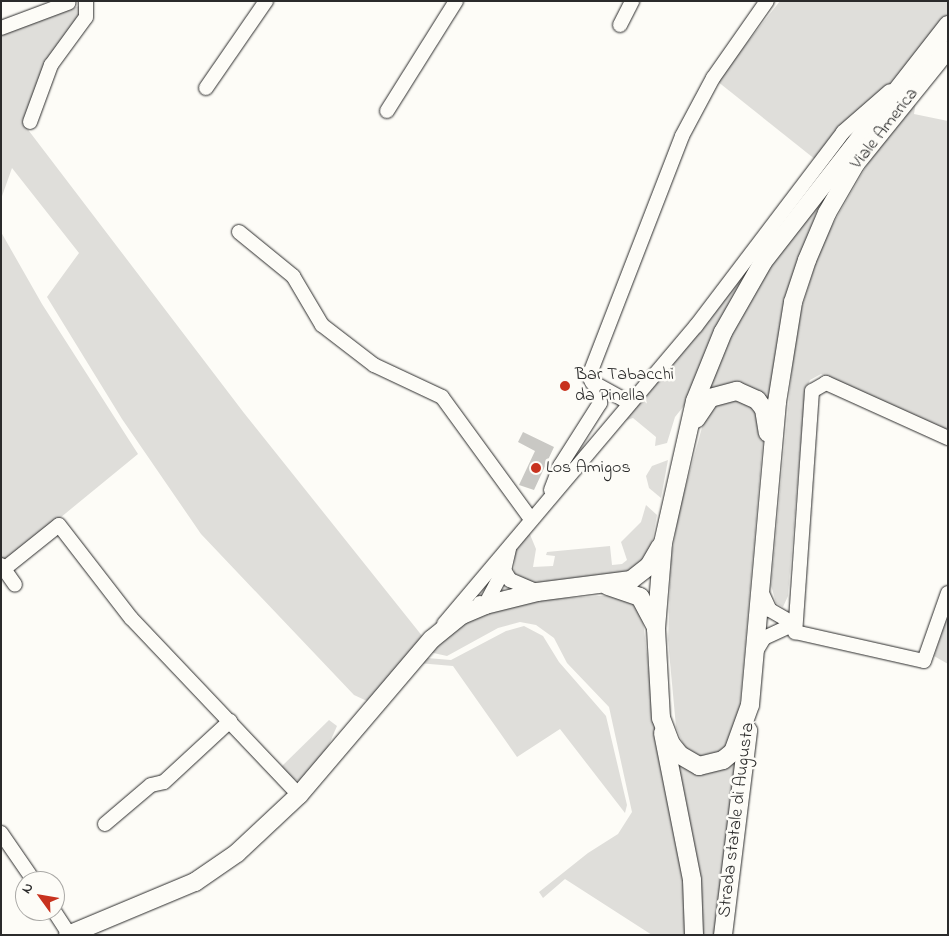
<!DOCTYPE html>
<style>
body{margin:0}
#map{position:relative;width:949px;height:936px;overflow:hidden;background:#fdfcf7;font-family:"Indie Flower",sans-serif}
div>[style]{position:absolute}
.green>*{inset:0;background:#dfdeda}
.building>*{inset:0;background:#c9c8c4}
.roads{filter:drop-shadow(0 0 1px #2b2b2b) drop-shadow(0 0 1px #2b2b2b)}
.minor>*{height:14px;margin:-7px;padding:0 7px;transform-origin:7px;border-radius:7px;background:#fdfcf7}
.major>*{height:18px;margin:-9px;padding:0 9px;transform-origin:9px;border-radius:9px;background:#fdfcf7}
.dots>*{width:14px;height:14px;translate:-50% -50%;box-sizing:border-box;border:2px solid #fdfcf7;border-radius:50%}
span{translate:-50% -50%;white-space:nowrap;text-align:center;line-height:1.15;-webkit-text-stroke:5px #fdfcf7;paint-order:stroke}
.street-label{font-size:18px;color:#2b2b2b}
.poi-label{font-size:18px;color:#2b2b2b}
.left{translate:0 -50%;text-align:left}
.frame{position:absolute;inset:0;border:2px solid #2b2b2b;pointer-events:none}
.north{position:absolute;left:15px;top:871px;width:50px;height:50px;box-sizing:border-box;background:#fdfcf7;border:1px solid #a9a8a5;border-radius:50%;rotate:302deg;font-size:14px;font-weight:700;line-height:20px;text-align:center;color:#2b2b2b}
.north::after{content:'';display:block;margin:auto;width:18px;height:22px;background:#c8321e;clip-path:polygon(50% 0,100% 100%,50% 72%,0 100%)}
</style>
<div id="map">
<div class="green">
<i style="clip-path:polygon(780px 1px,948px 1px,948px 15px,911px 62px,816px 160px,717px 81px)"></i>
<i style="clip-path:polygon(82px 5px,82px 17px,27px 126px,29px 131px,244px 413px,423px 637px,367px 701px,354px 695px,201px 534px,122px 419px,47px 297px,79px 253px,12px 168px,1px 199px,1px 32px)"></i>
<i style="clip-path:polygon(916px 101px,914px 114px,948px 121px,948px 431px,821px 374px,810px 380px,805px 392px,788px 596px,783px 607px,776px 603px,771px 585px,796px 326px,817px 259px,830px 229px,871px 158px)"></i>
<i style="clip-path:polygon(859px 124px,786px 217px,687px 402px,675px 417px,667px 443px,655px 446px,656px 437px,633px 418px,624px 421px,844px 136px)"></i>
<i style="clip-path:polygon(821px 201px,807px 238px,770px 401px,741px 383px,710px 389px,707px 384px,717px 361px,769px 263px)"></i>
<i style="clip-path:polygon(1px 232px,42px 304px,138px 454px,5px 563px,1px 557px)"></i>
<i style="clip-path:polygon(726px 396px,754px 404px,763px 426px,763px 441px,738px 728px,730px 748px,703px 759px,686px 751px,676px 727px,668px 640px,671px 559px,679px 511px,706px 413px)"></i>
<i style="clip-path:polygon(668px 460px,661px 498px,649px 488px,646px 476px,652px 466px)"></i>
<i style="clip-path:polygon(646px 505px,657px 515px,650px 553px,638px 570px,533px 583px,514px 573px,515px 550px,529px 532px,536px 549px,533px 567px,553px 566px,555px 556px,546px 555px,547px 552px,610px 546px,612px 565px,622px 564px,627px 560px,621px 542px,641px 522px)"></i>
<i style="clip-path:polygon(614px 595px,638px 606px,643px 621px,660px 765px,685px 886px,687px 935px,652px 935px,565px 879px,543px 898px,539px 892px,588px 853px,618px 834px,632px 812px,609px 707px,567px 663px,554px 638px,536px 625px,520px 622px,498px 628px,447px 656px,429px 652px,461px 625px,493px 611px,535px 600px)"></i>
<i style="clip-path:polygon(948px 615px,948px 664px,934px 656px)"></i>
<i style="clip-path:polygon(524px 626px,543px 636px,559px 662px,606px 716px,627px 805px,625px 813px,560px 729px,517px 757px,453px 666px,418px 663px,427px 658px,451px 660px,506px 631px)"></i>
<i style="clip-path:polygon(329px 720px,337px 726px,327px 749px,300px 781px,290px 778px,280px 768px)"></i>
<i style="clip-path:polygon(736px 758px,718px 935px,700px 935px,675px 763px)"></i>
</div>
<div class="building">
<i style="clip-path:polygon(523px 432px,554px 447px,534px 490px,519px 485px,535px 451px,518px 442px)"></i>
</div>
<div class="roads">
<div class="minor">
<i style="left:620px;top:25px;width:27px;rotate:-63deg"></i>
<i style="left:1px;top:28px;width:72px;rotate:-20.5deg"></i>
<i style="left:206px;top:88px;width:106px;rotate:-55.4deg"></i>
<i style="left:387px;top:111px;width:130px;rotate:-57.9deg"></i>
<i style="left:30px;top:122px;width:61px;rotate:-69.8deg"></i>
<i style="left:51px;top:65px;width:59px;rotate:-53.9deg"></i>
<i style="left:86px;top:17px;width:16px;rotate:-90deg"></i>
<i style="left:239px;top:232px;width:70px;rotate:39.2deg"></i>
<i style="left:293px;top:276px;width:57px;rotate:59.4deg"></i>
<i style="left:322px;top:325px;width:66px;rotate:37.6deg"></i>
<i style="left:374px;top:365px;width:75px;rotate:25.2deg"></i>
<i style="left:442px;top:397px;width:151px;rotate:53.9deg"></i>
<i style="left:630px;top:403px;width:43px;rotate:-151.1deg"></i>
<i style="left:592px;top:382px;width:7px;rotate:-117deg"></i>
<i style="left:589px;top:376px;width:257px;rotate:-68.8deg"></i>
<i style="left:682px;top:136px;width:66px;rotate:-61.9deg"></i>
<i style="left:713px;top:78px;width:94px;rotate:-55deg"></i>
<i style="left:948px;top:438px;width:134px;rotate:-155.7deg"></i>
<i style="left:826px;top:383px;width:16px;rotate:150deg"></i>
<i style="left:812px;top:391px;width:242px;rotate:94deg"></i>
<i style="left:795px;top:632px;width:132px;rotate:12.7deg"></i>
<i style="left:924px;top:661px;width:72px;rotate:-70.6deg"></i>
<i style="left:551px;top:490px;width:26px;rotate:-69deg"></i>
<i style="left:560px;top:466px;width:75px;rotate:-57.6deg"></i>
<i style="left:600px;top:403px;width:12px;rotate:-95deg"></i>
<i style="left:599px;top:391px;width:10px;rotate:-127deg"></i>
<i style="left:509px;top:549px;width:22px;rotate:103deg"></i>
<i style="left:504px;top:570px;width:12px;rotate:59deg"></i>
<i style="left:510px;top:580px;width:28px;rotate:23deg"></i>
<i style="left:1px;top:565px;width:5px;rotate:53deg"></i>
<i style="left:4px;top:569px;width:70px;rotate:-38.7deg"></i>
<i style="left:59px;top:525px;width:118px;rotate:52.3deg"></i>
<i style="left:131px;top:618px;width:244px;rotate:46.5deg"></i>
<i style="left:4px;top:569px;width:19px;rotate:55deg"></i>
<i style="left:760px;top:589px;width:23px;rotate:65deg"></i>
<i style="left:770px;top:610px;width:28px;rotate:30deg"></i>
<i style="left:480px;top:603px;width:5px;rotate:22deg"></i>
<i style="left:485px;top:605px;width:40px;rotate:-62deg"></i>
<i style="left:444px;top:624px;width:390px;rotate:-49.8deg"></i>
<i style="left:696px;top:326px;width:243px;rotate:-52.8deg"></i>
<i style="left:843px;top:132px;width:62px;rotate:-41.1deg"></i>
<i style="left:755px;top:653px;width:17px;rotate:-59deg"></i>
<i style="left:764px;top:638px;width:33px;rotate:-25deg"></i>
<i style="left:105px;top:824px;width:60px;rotate:-40.3deg"></i>
<i style="left:151px;top:785px;width:13px;rotate:-13deg"></i>
<i style="left:164px;top:782px;width:90px;rotate:-42.7deg"></i>
<i style="left:1px;top:833px;width:58px;rotate:55.5deg"></i>
<i style="left:54px;top:911px;width:27px;rotate:57deg"></i>
</div>
<div class="major">
<i style="left:948px;top:25px;width:301px;rotate:128deg"></i>
<i style="left:763px;top:262px;width:81px;rotate:119.7deg"></i>
<i style="left:723px;top:332px;width:74px;rotate:112.1deg"></i>
<i style="left:695px;top:401px;width:146px;rotate:102.7deg"></i>
<i style="left:663px;top:543px;width:86px;rotate:94.7deg"></i>
<i style="left:656px;top:629px;width:89px;rotate:86.8deg"></i>
<i style="left:661px;top:718px;width:28px;rotate:69deg"></i>
<i style="left:671px;top:744px;width:14px;rotate:51deg"></i>
<i style="left:680px;top:755px;width:22px;rotate:30deg"></i>
<i style="left:699px;top:766px;width:25px;rotate:-14deg"></i>
<i style="left:723px;top:760px;width:13px;rotate:-39deg"></i>
<i style="left:733px;top:752px;width:50px;rotate:-70.1deg"></i>
<i style="left:750px;top:705px;width:304px;rotate:-84.9deg"></i>
<i style="left:777px;top:402px;width:101px;rotate:-80.9deg"></i>
<i style="left:793px;top:302px;width:44px;rotate:-71.6deg"></i>
<i style="left:807px;top:260px;width:51px;rotate:-66.9deg"></i>
<i style="left:827px;top:213px;width:58px;rotate:-59.9deg"></i>
<i style="left:856px;top:163px;width:146px;rotate:-51.1deg"></i>
<i style="left:696px;top:419px;width:25px;rotate:-56deg"></i>
<i style="left:710px;top:398px;width:28px;rotate:-15deg"></i>
<i style="left:737px;top:391px;width:22px;rotate:24deg"></i>
<i style="left:757px;top:400px;width:11px;rotate:52deg"></i>
<i style="left:764px;top:409px;width:24px;rotate:81deg"></i>
<i style="left:608px;top:586px;width:34px;rotate:19deg"></i>
<i style="left:640px;top:597px;width:32px;rotate:62deg"></i>
<i style="left:663px;top:733px;width:150px;rotate:78.8deg"></i>
<i style="left:692px;top:880px;width:55px;rotate:87.9deg"></i>
<i style="left:68px;top:935px;width:138px;rotate:-22.7deg"></i>
<i style="left:195px;top:882px;width:51px;rotate:-34.6deg"></i>
<i style="left:237px;top:853px;width:85px;rotate:-43.1deg"></i>
<i style="left:299px;top:795px;width:205px;rotate:-49.6deg"></i>
<i style="left:432px;top:639px;width:38px;rotate:-39deg"></i>
<i style="left:462px;top:615px;width:25px;rotate:-23deg"></i>
<i style="left:485px;top:605px;width:54px;rotate:-14deg"></i>
<i style="left:537px;top:592px;width:95px;rotate:-7.3deg"></i>
<i style="left:631px;top:580px;width:23px;rotate:-38deg"></i>
<i style="left:649px;top:566px;width:22px;rotate:-60deg"></i>
<i style="left:723px;top:935px;width:206px;rotate:-83deg"></i>
</div>
</div>
<div class="dots">
<i style="left:565px;top:386px;background:#c8321e"></i>
<i style="left:536px;top:468px;background:#c8321e"></i>
</div>
<div class="street-label">
<span style="left:885px;top:129px;rotate:-52deg">Viale America</span>
<span style="left:737px;top:820px;rotate:-83deg">Strada statale di Augusta</span>
</div>
<div class="poi-label">
<span class="left" style="left:575px;top:386px">Bar Tabacchi<br>da Pinella</span>
<span class="left" style="left:546px;top:468px">Los Amigos</span>
</div>
<div class="frame"></div>
<div class="north">N</div>
</div>
